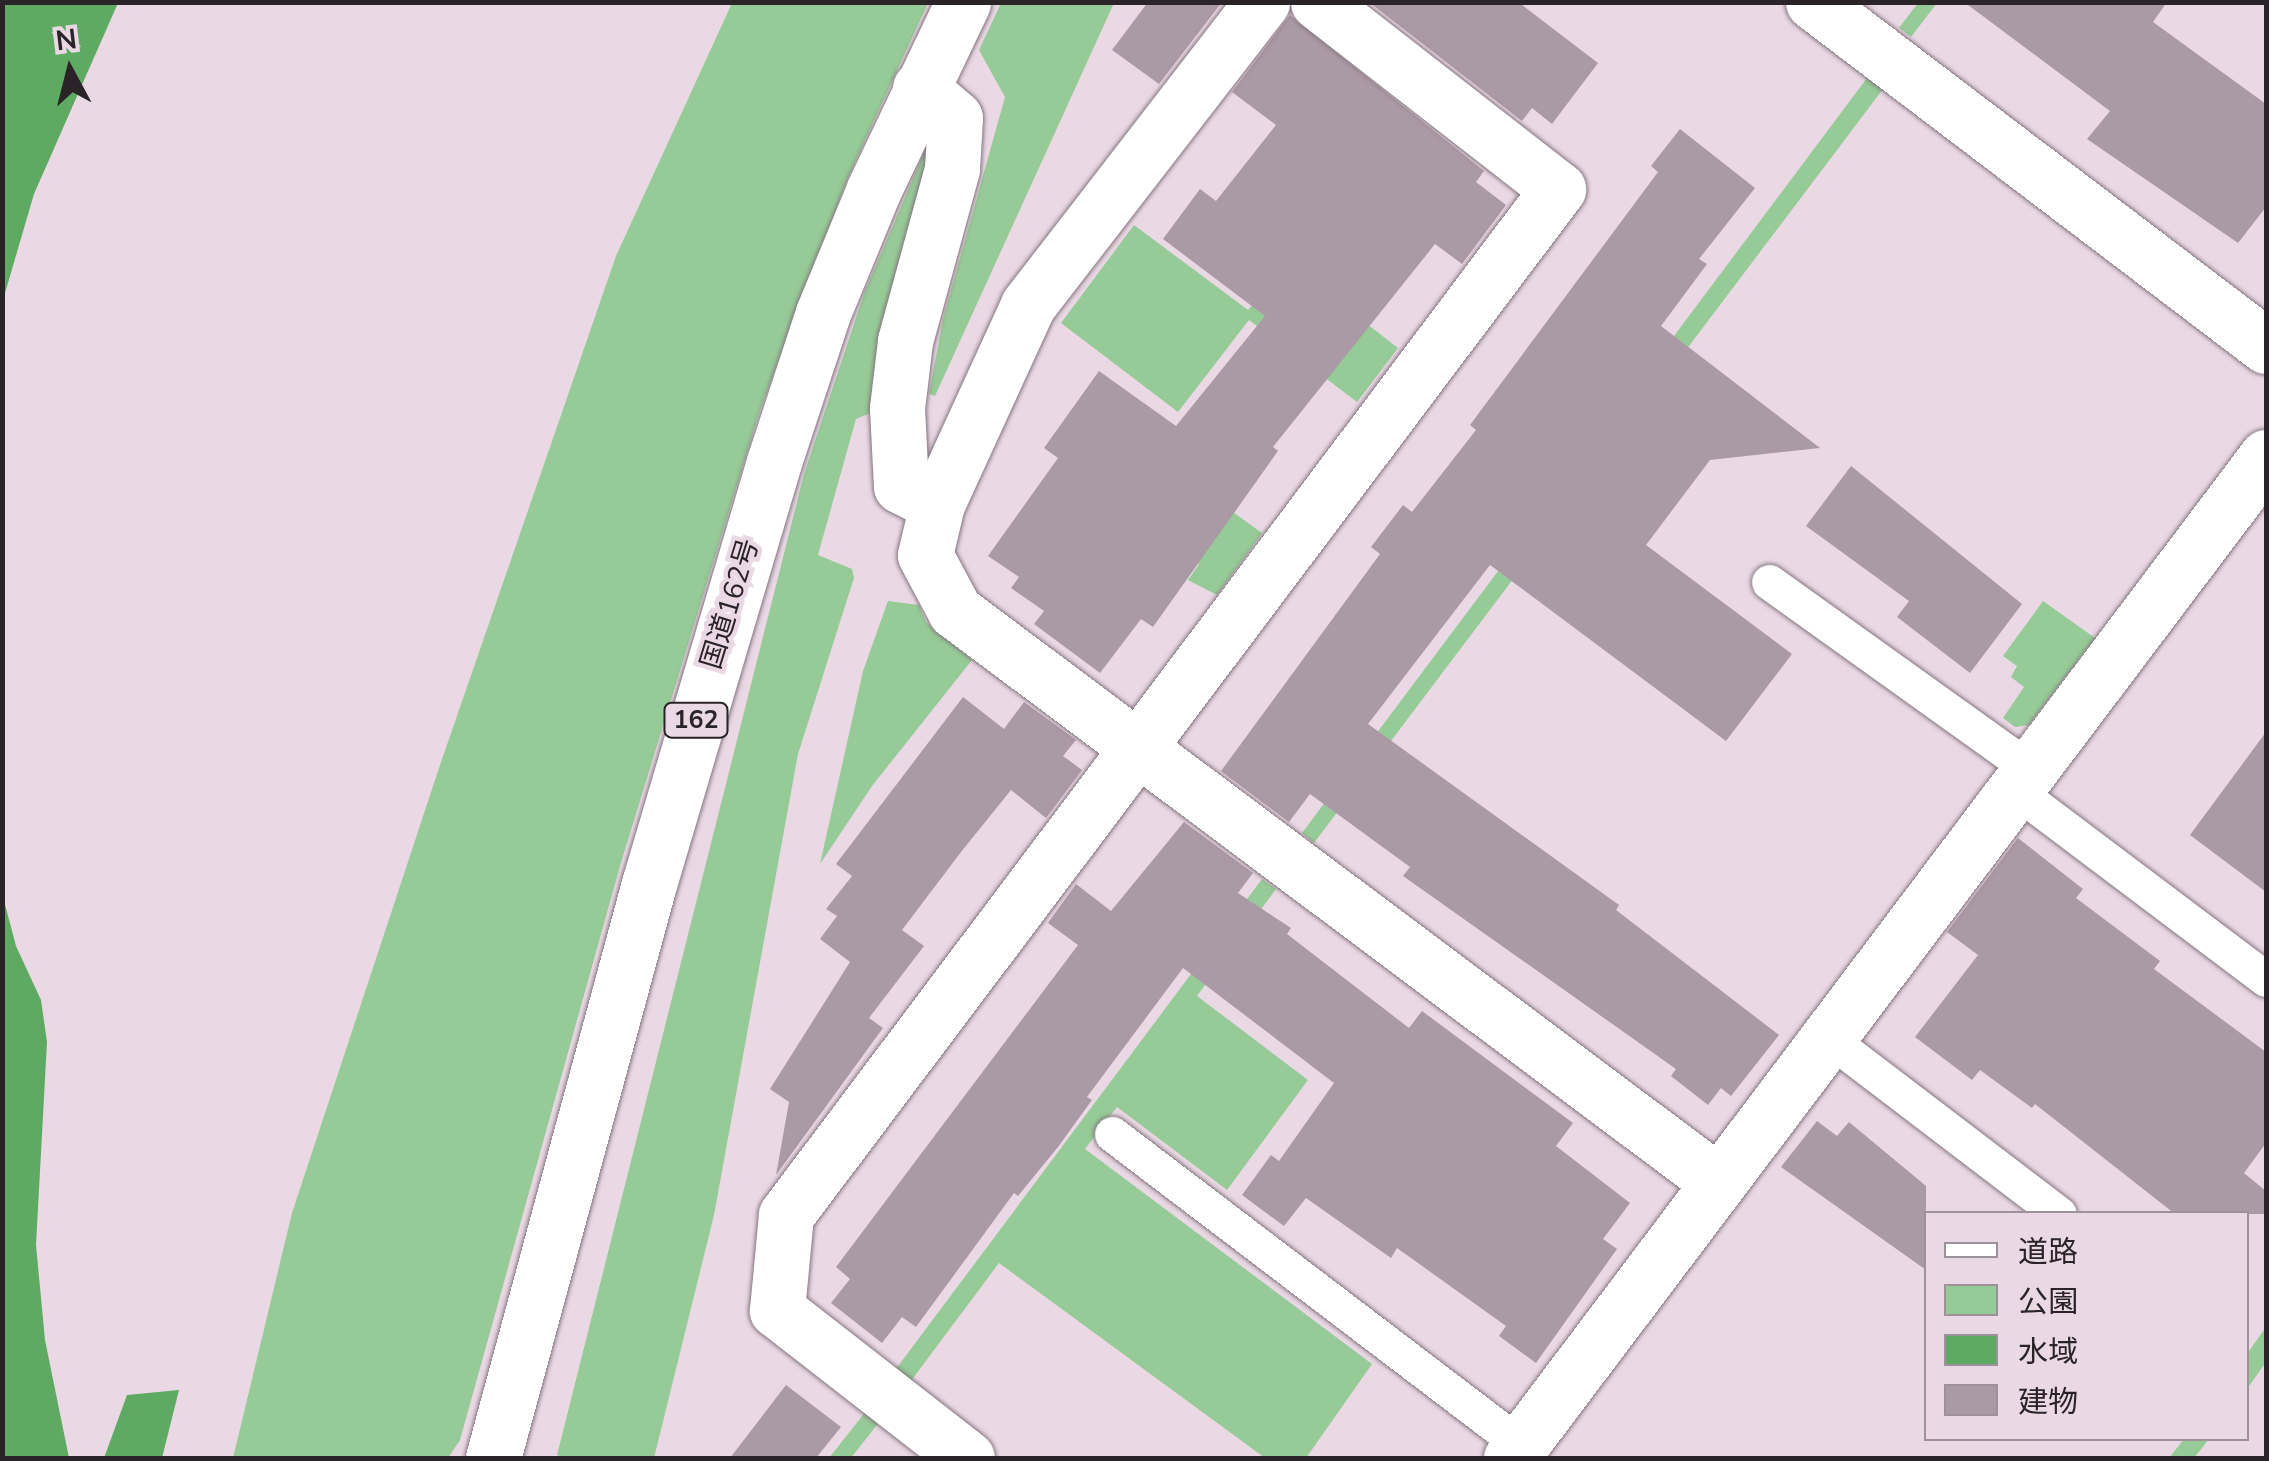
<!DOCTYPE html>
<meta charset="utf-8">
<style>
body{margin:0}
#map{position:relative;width:2269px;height:1461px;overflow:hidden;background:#ead9e5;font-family:"Nunito Sans","Noto Sans JP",sans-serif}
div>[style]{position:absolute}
.green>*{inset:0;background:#96cb97}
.water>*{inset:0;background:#5eaa62}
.building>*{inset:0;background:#aa9aa5}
.roads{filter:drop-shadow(0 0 2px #84757f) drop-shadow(0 0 2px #84757f)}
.lane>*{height:35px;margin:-17.5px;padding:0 17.5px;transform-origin:17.5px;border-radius:17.5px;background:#fff}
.street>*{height:55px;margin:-27.5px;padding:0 27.5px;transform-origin:27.5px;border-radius:27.5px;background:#fff}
.highway>*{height:55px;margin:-27.5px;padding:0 27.5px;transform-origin:27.5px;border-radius:27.5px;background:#fff}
span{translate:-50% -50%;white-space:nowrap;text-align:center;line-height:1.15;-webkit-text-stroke:9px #ead9e5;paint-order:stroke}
.shield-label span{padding:2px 8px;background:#ead9e5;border:2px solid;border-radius:8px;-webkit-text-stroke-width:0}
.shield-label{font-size:25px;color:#2a2429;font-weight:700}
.street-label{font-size:28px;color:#2a2429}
.frame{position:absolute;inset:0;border:5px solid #2a2429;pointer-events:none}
.legend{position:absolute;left:1924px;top:1211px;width:325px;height:230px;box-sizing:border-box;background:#ead9e5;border:2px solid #9d919a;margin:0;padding:12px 18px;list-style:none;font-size:30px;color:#2a2429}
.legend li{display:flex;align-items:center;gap:20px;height:50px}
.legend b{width:50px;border:2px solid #9d919a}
.north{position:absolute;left:20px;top:20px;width:100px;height:100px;-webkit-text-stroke:8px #ead9e5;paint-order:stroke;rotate:353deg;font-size:28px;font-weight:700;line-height:40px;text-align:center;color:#2a2429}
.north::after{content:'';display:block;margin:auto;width:35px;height:45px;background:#2a2429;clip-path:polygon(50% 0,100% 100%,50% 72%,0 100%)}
</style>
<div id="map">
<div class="green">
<i style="clip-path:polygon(732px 3px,928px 3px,849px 175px,760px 410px,620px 866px,460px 1440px,448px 1458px,233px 1458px,292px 1213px,439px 768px,616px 256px)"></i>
<i style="clip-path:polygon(1001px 3px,1114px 3px,935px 396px,929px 394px,943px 319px,1005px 97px,979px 50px)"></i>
<i style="clip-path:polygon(1918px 3px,1937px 3px,1911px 37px,1899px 28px)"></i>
<i style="clip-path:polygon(1867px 78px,1883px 89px,1314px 843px,1302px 833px)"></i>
<i style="clip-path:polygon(925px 150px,933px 161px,873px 412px,856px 419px,818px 555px,852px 569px,854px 578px,798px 754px,714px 1215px,654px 1458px,565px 1458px,557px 1455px,804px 474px,864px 294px)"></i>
<i style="clip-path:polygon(1134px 225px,1248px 310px,1287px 262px,1398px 348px,1357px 402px,1249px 320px,1178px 412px,1061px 323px)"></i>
<i style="clip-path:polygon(1150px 452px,1262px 533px,1217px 595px,1188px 580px,1199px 564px,1132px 516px)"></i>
<i style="clip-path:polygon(888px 601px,919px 605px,926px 622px,972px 660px,872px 786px,820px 864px,863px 671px)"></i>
<i style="clip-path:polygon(2043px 601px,2095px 638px,2029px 725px,2015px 727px,2003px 718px,2024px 687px,2011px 677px,2017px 666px,2003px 656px)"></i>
<i style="clip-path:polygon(1262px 879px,1276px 889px,1197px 996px,1308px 1080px,1227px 1190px,1117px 1107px,1085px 1149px,1372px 1364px,1306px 1458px,1265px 1458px,999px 1263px,902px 1393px,887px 1381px)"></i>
<i style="clip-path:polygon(2266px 1327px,2266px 1362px,2247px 1389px,2247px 1354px)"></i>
<i style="clip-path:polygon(870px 1406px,884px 1416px,851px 1458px,829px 1458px)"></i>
<i style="clip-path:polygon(2184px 1439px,2184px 1438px,2209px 1439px,2194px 1458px,2169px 1458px)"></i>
</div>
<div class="water">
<i style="clip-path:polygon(3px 2px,118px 3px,34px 194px,3px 300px)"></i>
<i style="clip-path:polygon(2px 893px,16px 946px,41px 1000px,47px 1042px,36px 1245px,45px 1340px,69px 1458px,3px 1458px)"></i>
<i style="clip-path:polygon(179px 1390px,162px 1458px,104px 1458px,127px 1395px)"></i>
</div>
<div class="building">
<i style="clip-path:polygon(1148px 2px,1222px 2px,1159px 84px,1112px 50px)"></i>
<i style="clip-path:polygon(1369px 2px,1518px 2px,1598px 63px,1552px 124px,1532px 108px,1522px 121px)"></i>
<i style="clip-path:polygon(1964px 2px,2167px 2px,2153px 22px,2266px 104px,2266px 207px,2238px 243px,2087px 139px,2110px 111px)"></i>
<i style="clip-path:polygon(1290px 15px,1484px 171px,1476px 182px,1506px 205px,1462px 264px,1435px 244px,1273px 447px,1278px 451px,1153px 627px,1141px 619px,1100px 673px,1034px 624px,1044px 611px,1011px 588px,1019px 577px,988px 556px,1058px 458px,1044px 448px,1099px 371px,1176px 426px,1265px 316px,1163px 239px,1200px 189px,1216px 201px,1276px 125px,1232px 92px)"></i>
<i style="clip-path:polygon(1680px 129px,1755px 188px,1699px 259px,1707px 264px,1661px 326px,1820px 448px,1710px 460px,1646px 545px,1792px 654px,1726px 741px,1490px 565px,1368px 724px,1619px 905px,1616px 910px,1779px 1035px,1731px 1096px,1721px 1088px,1708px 1105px,1671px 1076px,1676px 1069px,1403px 876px,1410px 867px,1310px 794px,1289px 822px,1221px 771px,1380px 554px,1371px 547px,1403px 505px,1412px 512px,1476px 430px,1470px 425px,1658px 172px,1651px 166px)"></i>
<i style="clip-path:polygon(1851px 466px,2022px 604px,1970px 673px,1897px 617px,1909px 601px,1806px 526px)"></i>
<i style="clip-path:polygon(963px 697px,1004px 729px,1024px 702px,1076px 740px,1063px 756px,1082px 770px,1046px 818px,1011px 790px,961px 852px,902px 930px,924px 946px,869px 1018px,883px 1028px,776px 1175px,789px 1102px,770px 1089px,850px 962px,820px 939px,837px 916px,826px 909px,852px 876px,836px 864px)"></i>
<i style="clip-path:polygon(2266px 732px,2266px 892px,2190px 835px)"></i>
<i style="clip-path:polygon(1184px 822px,1253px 873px,1238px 893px,1291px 928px,1287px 934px,1409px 1028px,1422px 1011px,1573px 1123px,1556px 1146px,1630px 1203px,1603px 1239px,1617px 1249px,1536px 1363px,1499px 1336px,1506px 1326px,1397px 1248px,1391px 1258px,1306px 1198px,1284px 1226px,1242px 1195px,1271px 1155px,1279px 1161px,1334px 1083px,1183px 968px,1087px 1097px,1092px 1100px,1058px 1147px,1018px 1196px,1014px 1193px,916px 1327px,902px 1317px,882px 1343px,831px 1303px,850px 1279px,836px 1267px,1078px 945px,1048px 923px,1076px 884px,1111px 911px)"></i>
<i style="clip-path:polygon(2018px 838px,2083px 889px,2076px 898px,2160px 961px,2154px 969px,2266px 1052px,2266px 1143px,2244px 1173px,2266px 1191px,2266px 1214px,2175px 1214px,2035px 1104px,2032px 1108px,1980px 1070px,1972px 1080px,1915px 1037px,1978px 955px,1947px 932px)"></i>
<i style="clip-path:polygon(1817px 1121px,1837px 1136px,1849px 1122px,1926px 1186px,1926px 1270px,1781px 1167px)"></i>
<i style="clip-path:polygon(786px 1385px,841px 1427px,816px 1458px,730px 1458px)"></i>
</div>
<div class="roads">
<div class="lane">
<i style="left:1769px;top:582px;width:321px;rotate:35.6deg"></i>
<i style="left:2015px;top:790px;width:314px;rotate:37deg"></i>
<i style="left:1828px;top:1038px;width:290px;rotate:37.3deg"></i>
<i style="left:1112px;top:1134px;width:514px;rotate:37.25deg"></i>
</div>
<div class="street">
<i style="left:1813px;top:2px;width:569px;rotate:37.21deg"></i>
<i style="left:920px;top:88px;width:46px;rotate:40.6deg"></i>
<i style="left:955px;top:118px;width:51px;rotate:93.4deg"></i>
<i style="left:952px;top:169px;width:178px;rotate:105.3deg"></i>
<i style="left:905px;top:341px;width:67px;rotate:96.8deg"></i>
<i style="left:897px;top:408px;width:78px;rotate:87.1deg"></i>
<i style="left:901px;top:486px;width:40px;rotate:26.6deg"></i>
<i style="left:937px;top:504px;width:52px;rotate:103.2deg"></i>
<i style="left:925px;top:555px;width:64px;rotate:61.8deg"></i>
<i style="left:955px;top:611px;width:953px;rotate:36.81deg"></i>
<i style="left:937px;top:504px;width:219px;rotate:-65.4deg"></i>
<i style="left:1028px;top:305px;width:383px;rotate:-52.3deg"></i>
<i style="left:967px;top:1458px;width:241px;rotate:-142.1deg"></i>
<i style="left:777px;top:1310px;width:95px;rotate:-84.6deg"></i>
<i style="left:786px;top:1215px;width:1284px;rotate:-53.04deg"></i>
<i style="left:1558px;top:189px;width:304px;rotate:-142.1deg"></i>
<i style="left:1511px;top:1458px;width:1254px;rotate:-52.97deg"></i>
</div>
<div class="highway">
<i style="left:493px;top:1458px;width:595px;rotate:-74.8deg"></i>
<i style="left:649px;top:884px;width:440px;rotate:-73.5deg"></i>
<i style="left:774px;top:462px;width:157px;rotate:-71.8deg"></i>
<i style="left:823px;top:313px;width:134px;rotate:-67.6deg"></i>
<i style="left:874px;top:189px;width:207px;rotate:-64.5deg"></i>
</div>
</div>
<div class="shield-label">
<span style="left:696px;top:720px">162</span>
</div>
<div class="street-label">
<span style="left:730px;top:604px;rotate:-73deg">国道162号</span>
</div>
<div class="frame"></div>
<ul class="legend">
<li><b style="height:12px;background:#fff"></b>道路</li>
<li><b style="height:28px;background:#96cb97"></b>公園</li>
<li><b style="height:28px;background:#5eaa62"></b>水域</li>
<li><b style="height:28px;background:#aa9aa5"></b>建物</li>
</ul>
<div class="north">N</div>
</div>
